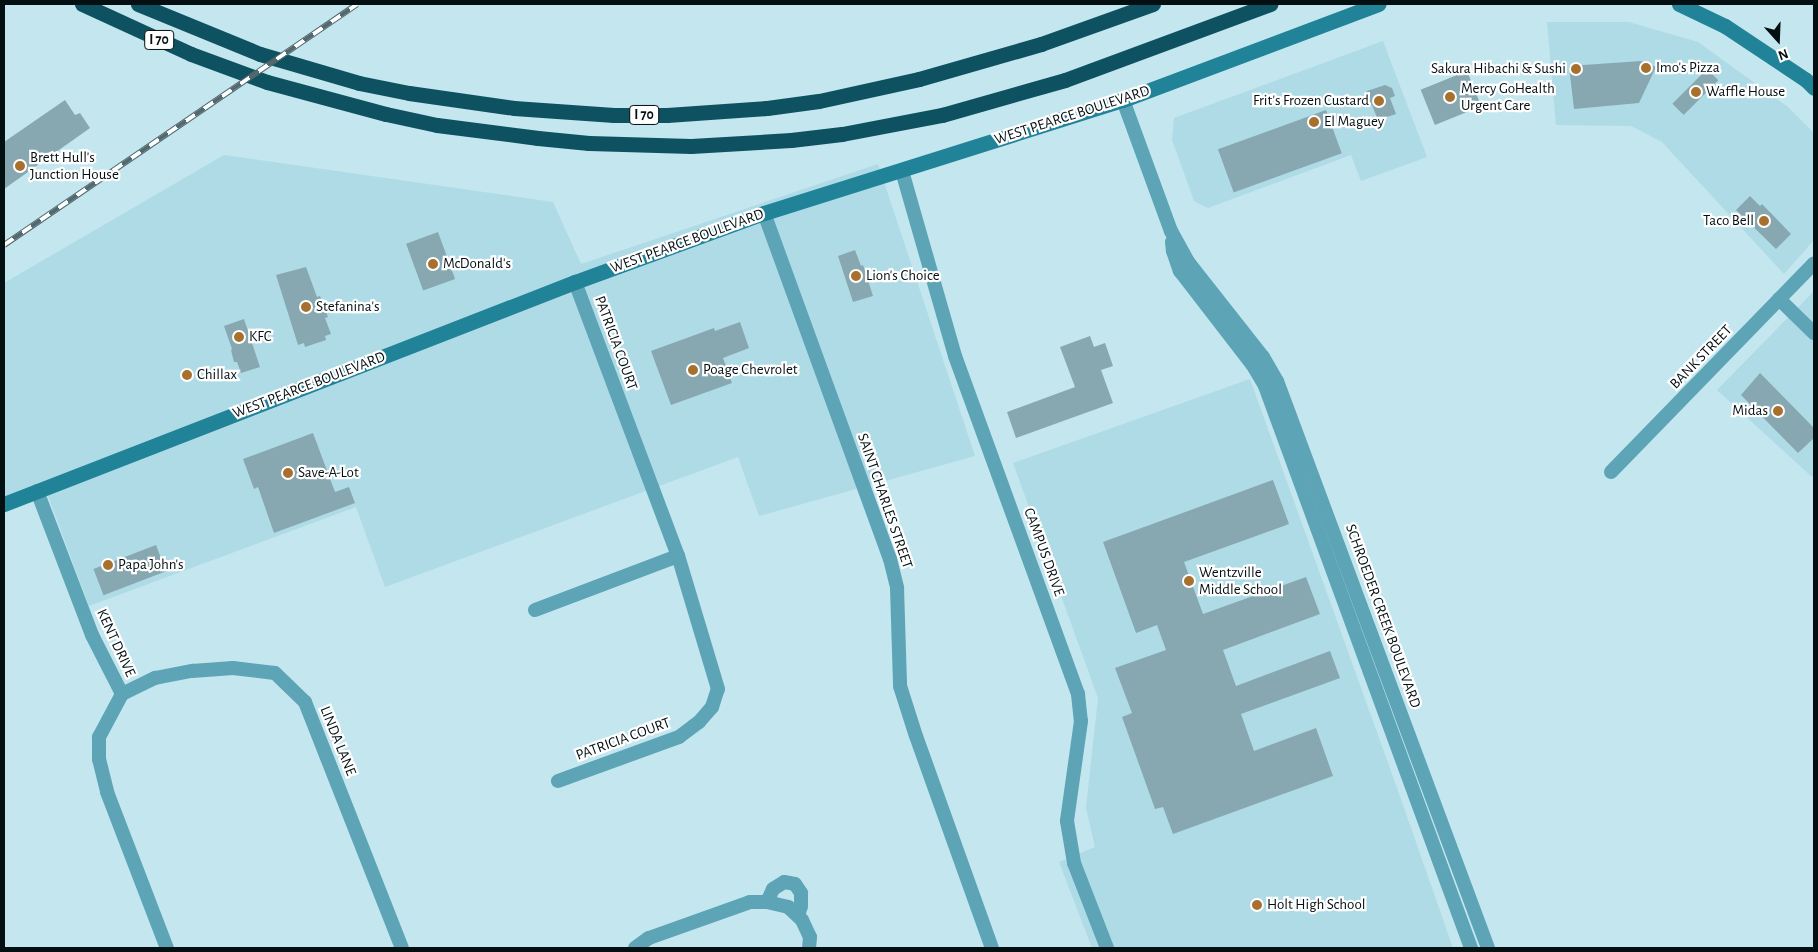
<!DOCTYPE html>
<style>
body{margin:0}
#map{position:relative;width:1818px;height:952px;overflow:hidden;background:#c3e6ef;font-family:"Alegreya Sans",sans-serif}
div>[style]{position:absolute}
.built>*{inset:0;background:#afdbe7}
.building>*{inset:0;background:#87a8b1;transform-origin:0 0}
.minor>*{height:14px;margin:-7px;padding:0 7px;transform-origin:7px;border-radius:7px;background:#5da4b6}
.secondary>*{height:15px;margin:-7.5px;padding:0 7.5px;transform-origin:7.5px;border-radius:7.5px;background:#218398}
.motorway>*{height:15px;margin:-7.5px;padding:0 7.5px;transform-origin:7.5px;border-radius:7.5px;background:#0e5261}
.rail>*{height:5.5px;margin-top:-2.75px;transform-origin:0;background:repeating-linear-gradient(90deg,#fff 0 11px,#54696e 0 22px);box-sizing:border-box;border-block:1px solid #54696e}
.dots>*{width:14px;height:14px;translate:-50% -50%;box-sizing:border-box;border:2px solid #fff;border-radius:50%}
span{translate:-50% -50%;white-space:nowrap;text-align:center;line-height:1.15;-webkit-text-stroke:4.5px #fff;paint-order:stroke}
.shield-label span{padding:1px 4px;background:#fff;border:1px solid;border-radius:4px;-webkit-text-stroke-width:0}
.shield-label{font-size:14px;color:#040f12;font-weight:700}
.poi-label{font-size:15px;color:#040f12}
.left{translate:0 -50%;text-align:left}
.right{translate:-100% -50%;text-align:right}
.street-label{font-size:15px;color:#040f12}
.frame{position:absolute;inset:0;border:5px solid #040f12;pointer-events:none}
.north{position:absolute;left:1753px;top:15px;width:50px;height:50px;-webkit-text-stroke:4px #fff;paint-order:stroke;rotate:160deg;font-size:14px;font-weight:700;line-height:20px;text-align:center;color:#040f12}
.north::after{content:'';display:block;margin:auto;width:18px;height:22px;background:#040f12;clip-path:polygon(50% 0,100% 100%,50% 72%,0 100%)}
</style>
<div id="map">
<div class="built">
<i style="clip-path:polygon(1547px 22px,1629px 22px,1698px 42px,1788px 107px,1814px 133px,1814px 240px,1784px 274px,1662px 142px,1631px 126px,1556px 125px)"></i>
<i style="clip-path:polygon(1383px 41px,1427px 157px,1361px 181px,1351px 155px,1208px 208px,1194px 201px,1172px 140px,1174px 118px)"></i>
<i style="clip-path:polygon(224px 155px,553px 202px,581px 264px,878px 164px,975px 456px,759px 516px,738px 457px,385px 587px,356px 507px,89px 606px,45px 488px,4px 504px,4px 283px)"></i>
<i style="clip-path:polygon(1814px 291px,1814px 475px,1812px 477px,1717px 390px)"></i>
<i style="clip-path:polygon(1250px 379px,1397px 788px,1453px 948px,1092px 948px,1059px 862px,1095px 847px,1086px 808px,1098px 698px,1013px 463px)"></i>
</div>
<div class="building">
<i style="clip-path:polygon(1641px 61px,1656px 67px,1639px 103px,1574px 109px,1569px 66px)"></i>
<i style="left:1707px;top:69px;width:16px;height:49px;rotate:45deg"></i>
<i style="left:1467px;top:71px;width:38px;height:50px;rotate:68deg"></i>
<i style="clip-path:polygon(1385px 85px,1392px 88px,1395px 96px,1390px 98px,1396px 114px,1378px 120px,1372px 105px,1368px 106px,1364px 98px,1367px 91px)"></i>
<i style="clip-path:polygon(65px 100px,75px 115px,80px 113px,90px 128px,4px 189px,4px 142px)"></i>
<i style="left:1326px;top:110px;width:46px;height:115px;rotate:70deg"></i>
<i style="clip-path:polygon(1750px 196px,1760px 206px,1762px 204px,1791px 234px,1776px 249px,1736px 210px)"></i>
<i style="left:438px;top:232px;width:50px;height:34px;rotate:70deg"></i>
<i style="clip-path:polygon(855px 250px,861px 266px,863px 265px,873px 296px,853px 302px,838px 256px)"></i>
<i style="clip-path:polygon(306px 267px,317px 297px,320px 296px,328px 317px,325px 318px,331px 334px,325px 336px,326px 340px,305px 347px,304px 343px,298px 345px,276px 275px)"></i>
<i style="clip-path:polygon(244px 319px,260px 367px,241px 373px,237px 362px,234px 362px,231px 350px,232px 349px,224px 326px)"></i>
<i style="clip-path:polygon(740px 322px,749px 348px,723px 358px,732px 383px,671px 405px,651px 351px,714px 328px,715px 331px)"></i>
<i style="clip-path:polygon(1090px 336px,1094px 347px,1105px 343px,1113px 366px,1101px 370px,1113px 403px,1016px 438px,1007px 412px,1075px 387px,1060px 347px)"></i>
<i style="clip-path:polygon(1760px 373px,1814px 428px,1814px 438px,1798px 453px,1741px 395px)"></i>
<i style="clip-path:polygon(313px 433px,335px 492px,349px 487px,355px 503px,274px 533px,258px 487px,254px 489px,243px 459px)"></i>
<i style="clip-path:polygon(1273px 480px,1289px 524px,1184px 562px,1203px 614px,1306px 577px,1320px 614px,1223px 650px,1236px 686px,1330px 651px,1340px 678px,1241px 714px,1254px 751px,1316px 728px,1333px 776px,1173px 834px,1163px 807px,1155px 809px,1122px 717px,1132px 713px,1115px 668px,1166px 650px,1157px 625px,1136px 633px,1103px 542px)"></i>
<i style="left:156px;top:545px;width:28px;height:67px;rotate:69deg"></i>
</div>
<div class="minor">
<i style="left:1123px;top:100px;width:140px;rotate:69.9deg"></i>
<i style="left:1171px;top:231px;width:37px;rotate:61deg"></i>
<i style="left:1189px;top:263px;width:120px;rotate:51.8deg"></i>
<i style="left:1263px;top:357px;width:28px;rotate:60deg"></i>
<i style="left:1277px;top:381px;width:605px;rotate:69.59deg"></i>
<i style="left:902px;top:171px;width:192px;rotate:74deg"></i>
<i style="left:955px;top:356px;width:360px;rotate:70deg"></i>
<i style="left:1078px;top:694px;width:27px;rotate:84deg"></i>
<i style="left:1081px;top:721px;width:101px;rotate:98deg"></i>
<i style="left:1067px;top:821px;width:43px;rotate:80.5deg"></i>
<i style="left:1074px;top:863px;width:91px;rotate:68.8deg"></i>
<i style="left:764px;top:213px;width:368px;rotate:70deg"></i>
<i style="left:890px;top:559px;width:30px;rotate:76deg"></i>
<i style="left:897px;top:588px;width:98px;rotate:88.2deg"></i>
<i style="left:900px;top:686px;width:52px;rotate:72.3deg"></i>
<i style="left:916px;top:736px;width:225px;rotate:70.3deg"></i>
<i style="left:1172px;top:242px;width:9px;rotate:84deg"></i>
<i style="left:1173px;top:251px;width:21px;rotate:71deg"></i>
<i style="left:1180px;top:271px;width:118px;rotate:52.3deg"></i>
<i style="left:1252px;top:364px;width:26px;rotate:59deg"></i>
<i style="left:1265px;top:386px;width:599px;rotate:69.87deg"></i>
<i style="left:1779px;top:299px;width:49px;rotate:44.2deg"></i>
<i style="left:1611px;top:472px;width:291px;rotate:-45.8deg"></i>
<i style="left:37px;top:491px;width:154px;rotate:69.1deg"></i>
<i style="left:92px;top:635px;width:66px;rotate:63deg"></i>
<i style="left:535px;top:610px;width:153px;rotate:-20.7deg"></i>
<i style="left:678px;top:556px;width:293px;rotate:-110.6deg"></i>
<i style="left:122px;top:694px;width:37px;rotate:-26deg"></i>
<i style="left:155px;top:678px;width:38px;rotate:-11deg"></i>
<i style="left:192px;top:671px;width:41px;rotate:-4.2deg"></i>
<i style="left:233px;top:668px;width:42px;rotate:6.8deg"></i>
<i style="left:275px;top:673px;width:42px;rotate:44deg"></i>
<i style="left:305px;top:702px;width:264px;rotate:68.5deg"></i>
<i style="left:122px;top:694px;width:49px;rotate:118.1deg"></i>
<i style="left:99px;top:737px;width:22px;rotate:90deg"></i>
<i style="left:99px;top:759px;width:34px;rotate:76deg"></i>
<i style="left:107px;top:792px;width:167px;rotate:69deg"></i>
<i style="left:558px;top:781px;width:129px;rotate:-20deg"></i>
<i style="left:679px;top:737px;width:25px;rotate:-37deg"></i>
<i style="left:699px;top:722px;width:20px;rotate:-49deg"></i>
<i style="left:712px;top:707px;width:19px;rotate:-72deg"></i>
<i style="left:718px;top:689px;width:139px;rotate:-106.7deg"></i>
<i style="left:767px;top:902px;width:14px;rotate:-65deg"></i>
<i style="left:773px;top:889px;width:13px;rotate:-32deg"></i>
<i style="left:784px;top:882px;width:11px;rotate:10deg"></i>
<i style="left:795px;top:884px;width:11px;rotate:56deg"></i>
<i style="left:801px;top:893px;width:13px;rotate:90deg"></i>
<i style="left:801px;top:906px;width:10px;rotate:107deg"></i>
<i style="left:635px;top:948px;width:17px;rotate:-36deg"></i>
<i style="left:649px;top:938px;width:107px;rotate:-19.6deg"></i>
<i style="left:750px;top:902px;width:17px"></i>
<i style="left:767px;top:902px;width:22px;rotate:13deg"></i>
<i style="left:788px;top:907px;width:19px;rotate:43deg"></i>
<i style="left:802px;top:920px;width:19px;rotate:65deg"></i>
<i style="left:810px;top:937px;width:11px;rotate:95deg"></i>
</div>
<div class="secondary">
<i style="left:1679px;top:4px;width:51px;rotate:25.6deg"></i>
<i style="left:1725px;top:26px;width:97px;rotate:33.7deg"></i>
<i style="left:1806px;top:80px;width:11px;rotate:45deg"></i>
<i style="left:4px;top:504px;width:613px;rotate:-21.25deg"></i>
<i style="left:575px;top:282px;width:201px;rotate:-20.1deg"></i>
<i style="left:764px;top:213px;width:376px;rotate:-17.5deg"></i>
<i style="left:1123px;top:100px;width:273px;rotate:-20.6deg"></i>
</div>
<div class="motorway">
<i style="left:82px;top:4px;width:120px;rotate:24.6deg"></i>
<i style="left:191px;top:54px;width:81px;rotate:20.2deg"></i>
<i style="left:267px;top:82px;width:123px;rotate:15.1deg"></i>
<i style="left:386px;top:114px;width:52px;rotate:12.2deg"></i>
<i style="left:437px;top:125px;width:102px;rotate:7.3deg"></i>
<i style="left:538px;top:138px;width:51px;rotate:5.6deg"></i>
<i style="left:589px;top:143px;width:102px;rotate:1.7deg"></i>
<i style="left:691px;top:146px;width:100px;rotate:-3.4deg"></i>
<i style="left:791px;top:140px;width:51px;rotate:-6.7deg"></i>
<i style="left:842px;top:134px;width:102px;rotate:-10.8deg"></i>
<i style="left:942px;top:115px;width:128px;rotate:-15.9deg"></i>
<i style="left:1065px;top:80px;width:219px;rotate:-20.3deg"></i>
<i style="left:138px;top:4px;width:132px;rotate:22.3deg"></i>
<i style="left:260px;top:54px;width:103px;rotate:16.3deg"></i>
<i style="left:359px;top:83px;width:51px;rotate:11.3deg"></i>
<i style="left:409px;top:93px;width:106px;rotate:8.1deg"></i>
<i style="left:514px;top:108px;width:100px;rotate:4deg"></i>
<i style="left:614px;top:115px;width:53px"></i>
<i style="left:667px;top:115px;width:100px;rotate:-4deg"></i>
<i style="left:767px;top:108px;width:52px;rotate:-7.7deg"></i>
<i style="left:819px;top:101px;width:102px;rotate:-12.4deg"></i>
<i style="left:919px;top:79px;width:127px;rotate:-16deg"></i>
<i style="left:1041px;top:44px;width:119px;rotate:-19.7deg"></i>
</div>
<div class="rail">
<i style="left:4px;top:245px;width:427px;rotate:-34.3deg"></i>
</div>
<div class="dots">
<i style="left:1646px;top:68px;background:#a8702e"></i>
<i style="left:1576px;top:69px;background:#a8702e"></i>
<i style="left:1696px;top:92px;background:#a8702e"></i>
<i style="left:1450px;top:97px;background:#a8702e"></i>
<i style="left:1379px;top:101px;background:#a8702e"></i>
<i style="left:1314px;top:122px;background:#a8702e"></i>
<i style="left:20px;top:166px;background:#a8702e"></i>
<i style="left:1764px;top:221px;background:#a8702e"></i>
<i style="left:433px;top:264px;background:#a8702e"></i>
<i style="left:856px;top:276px;background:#a8702e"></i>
<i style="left:306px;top:307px;background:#a8702e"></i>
<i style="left:239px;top:337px;background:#a8702e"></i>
<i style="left:693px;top:370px;background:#a8702e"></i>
<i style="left:187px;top:375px;background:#a8702e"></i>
<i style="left:1778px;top:411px;background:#a8702e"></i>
<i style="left:288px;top:473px;background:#a8702e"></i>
<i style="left:108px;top:565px;background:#a8702e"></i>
<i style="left:1189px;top:581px;background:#a8702e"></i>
<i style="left:1257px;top:905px;background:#a8702e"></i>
</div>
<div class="shield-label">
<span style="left:159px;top:40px">I 70</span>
<span style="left:644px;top:115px">I 70</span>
</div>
<div class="poi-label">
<span class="left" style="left:1656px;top:68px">Imo's Pizza</span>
<span class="right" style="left:1566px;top:69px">Sakura Hibachi &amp; Sushi</span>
<span class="left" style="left:1461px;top:97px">Mercy GoHealth<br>Urgent Care</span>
<span class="left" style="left:1706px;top:92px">Waffle House</span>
<span class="right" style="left:1369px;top:101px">Frit's Frozen Custard</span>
<span class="left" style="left:1324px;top:122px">El Maguey</span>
<span class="left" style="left:30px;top:166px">Brett Hull's<br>Junction House</span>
<span class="right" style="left:1754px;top:221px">Taco Bell</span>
<span class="left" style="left:443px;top:264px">McDonald's</span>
<span class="left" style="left:866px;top:276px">Lion's Choice</span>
<span class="left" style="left:316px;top:307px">Stefanina's</span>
<span class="left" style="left:249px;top:337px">KFC</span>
<span class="left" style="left:703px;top:370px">Poage Chevrolet</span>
<span class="left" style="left:197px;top:375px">Chillax</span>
<span class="right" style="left:1768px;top:411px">Midas</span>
<span class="left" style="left:298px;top:473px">Save-A-Lot</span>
<span class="left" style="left:118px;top:565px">Papa John's</span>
<span class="left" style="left:1199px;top:581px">Wentzville<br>Middle School</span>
<span class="left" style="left:1267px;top:905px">Holt High School</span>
</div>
<div class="street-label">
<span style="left:1072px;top:115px;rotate:-18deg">WEST PEARCE BOULEVARD</span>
<span style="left:687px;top:241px;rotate:-20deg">WEST PEARCE BOULEVARD</span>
<span style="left:616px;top:343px;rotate:70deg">PATRICIA COURT</span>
<span style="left:1701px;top:357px;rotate:-46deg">BANK STREET</span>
<span style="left:309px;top:385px;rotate:-21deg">WEST PEARCE BOULEVARD</span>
<span style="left:885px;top:501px;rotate:71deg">SAINT CHARLES STREET</span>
<span style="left:1044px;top:552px;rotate:70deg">CAMPUS DRIVE</span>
<span style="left:1383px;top:616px;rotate:70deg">SCHROEDER CREEK BOULEVARD</span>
<span style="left:116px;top:643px;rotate:65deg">KENT DRIVE</span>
<span style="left:623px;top:739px;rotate:-20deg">PATRICIA COURT</span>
<span style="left:338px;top:741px;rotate:68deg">LINDA LANE</span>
</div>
<div class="frame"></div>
<div class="north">N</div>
</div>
